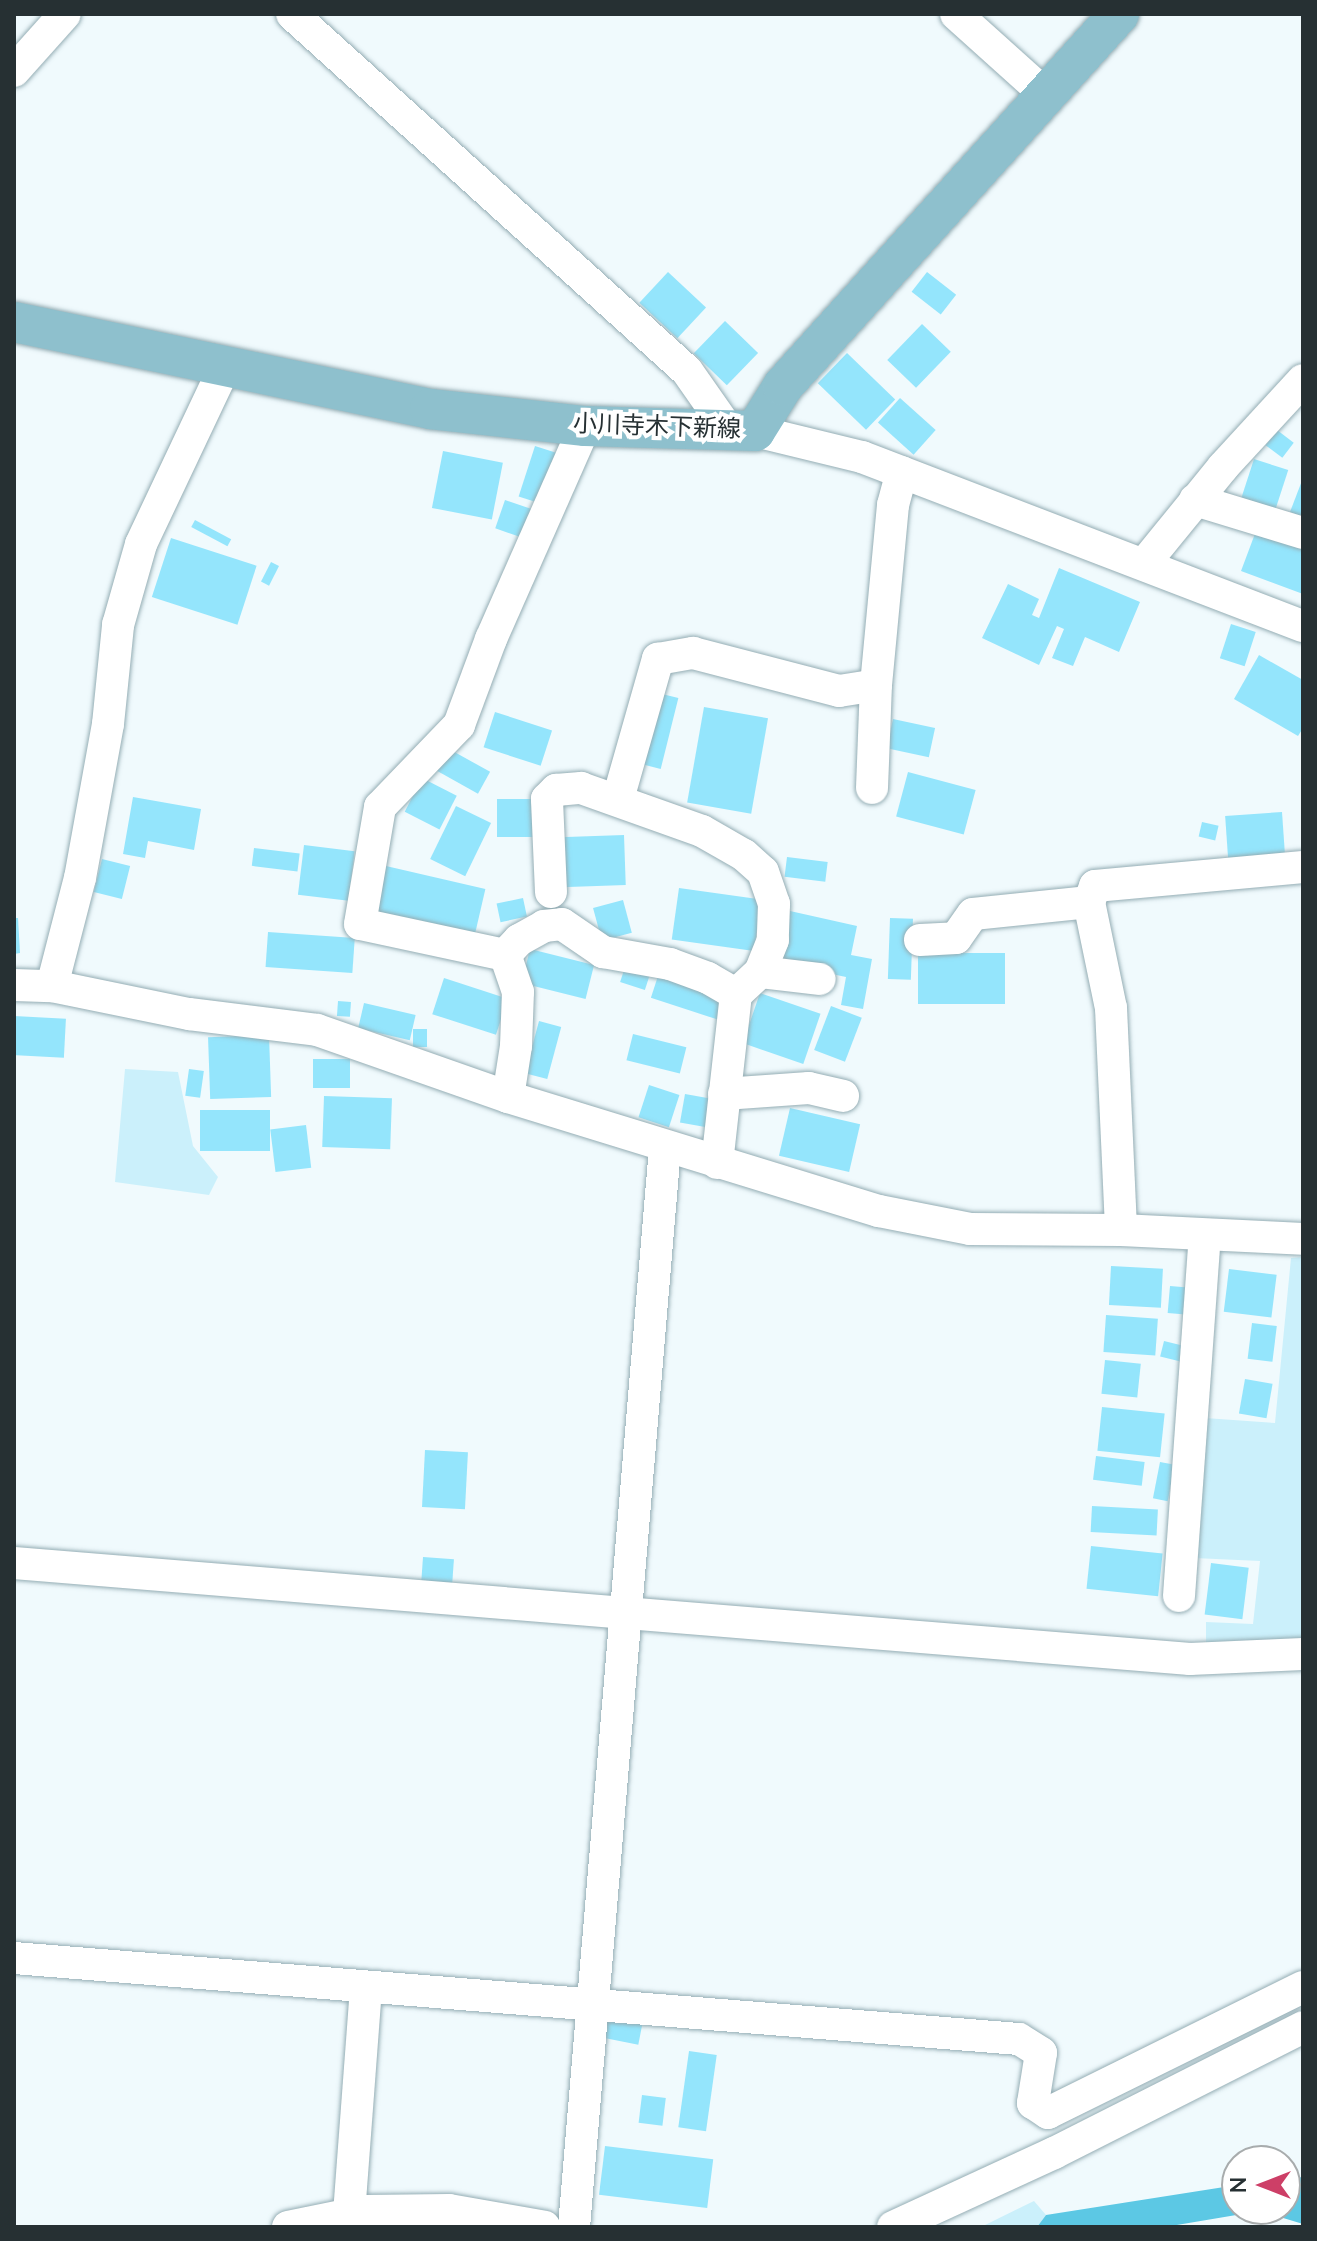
<!DOCTYPE html>
<meta charset="utf-8">
<style>
body{margin:0}
#map{position:relative;width:1317px;height:2241px;overflow:hidden;background:#f0fafd;font-family:"Nunito Sans","Noto Sans JP",sans-serif}
div>[style]{position:absolute}
.green>*{inset:0;background:#cbf0fb}
.water>*{inset:0;background:#5cc8e4}
.building>*{inset:0;background:#94e5fc;transform-origin:0 0}
.roads{filter:drop-shadow(0 0 2px #94adb4) drop-shadow(0 0 2px #94adb4)}
.minor>*{height:32px;margin:-16px;padding:0 16px;transform-origin:16px;border-radius:16px;background:#fff}
.major>*{height:40px;margin:-20px;padding:0 20px;transform-origin:20px;border-radius:20px;background:#8ec0cd}
span{translate:-50% -50%;white-space:nowrap;text-align:center;line-height:1.15;-webkit-text-stroke:8px #fff;paint-order:stroke}
.street-label{font-size:24px;color:#263033}
.frame{position:absolute;inset:0;border:16px solid #263033;pointer-events:none}
.north{position:absolute;left:1221px;top:2145px;width:80px;height:80px;box-sizing:border-box;background:#fff;border:2px solid #a8acad;border-radius:50%;rotate:270deg;font-size:22px;font-weight:700;line-height:32px;text-align:center;color:#263033}
.north::after{content:'';display:block;margin:auto;width:28px;height:36px;background:#cd3f67;clip-path:polygon(50% 0,100% 100%,50% 72%,0 100%)}
</style>
<div id="map">
<div class="green">
<i style="clip-path:polygon(125px 1069px,178px 1072px,193px 1146px,218px 1177px,209px 1195px,115px 1182px)"></i>
<i style="clip-path:polygon(1303px 1257px,1303px 1642px,1206px 1645px,1206px 1622px,1253px 1624px,1260px 1561px,1194px 1558px,1205px 1418px,1275px 1423px,1291px 1258px)"></i>
<i style="clip-path:polygon(1034px 2201px,1046px 2215px,1037px 2227px,981px 2227px)"></i>
</div>
<div class="water">
<i style="clip-path:polygon(1303px 2177px,1303px 2224px,1260px 2211px,1165px 2227px,1037px 2227px,1046px 2215px,1237px 2185px,1237px 2209px,1285px 2209px,1285px 2179px)"></i>
</div>
<div class="building">
<i style="left:668px;top:272px;width:52px;height:42px;rotate:43deg"></i>
<i style="left:927px;top:272px;width:37px;height:25px;rotate:38deg"></i>
<i style="left:725px;top:321px;width:46px;height:45px;rotate:44deg"></i>
<i style="left:922px;top:324px;width:40px;height:50px;rotate:44deg"></i>
<i style="left:847px;top:353px;width:67px;height:42px;rotate:44deg"></i>
<i style="left:900px;top:398px;width:48px;height:33px;rotate:42deg"></i>
<i style="left:1277px;top:430px;width:21px;height:19px;rotate:37deg"></i>
<i style="left:535px;top:446px;width:23px;height:53px;rotate:18deg"></i>
<i style="left:443px;top:451px;width:61px;height:58px;rotate:11deg"></i>
<i style="left:1254px;top:459px;width:36px;height:41px;rotate:18deg"></i>
<i style="clip-path:polygon(1303px 478px,1303px 517px,1290px 512px)"></i>
<i style="left:505px;top:500px;width:28px;height:30px;rotate:19deg"></i>
<i style="left:195px;top:520px;width:41px;height:8px;rotate:28deg"></i>
<i style="clip-path:polygon(1256px 531px,1303px 549px,1303px 594px,1241px 571px)"></i>
<i style="left:171px;top:538px;width:90px;height:62px;rotate:18deg"></i>
<i style="left:271px;top:562px;width:9px;height:22px;rotate:27deg"></i>
<i style="clip-path:polygon(1059px 568px,1140px 602px,1119px 652px,1085px 637px,1073px 666px,1052px 658px,1064px 629px,1057px 626px,1039px 665px,982px 638px,1008px 584px,1039px 599px,1032px 615px,1039px 618px)"></i>
<i style="left:1231px;top:624px;width:26px;height:36px;rotate:18deg"></i>
<i style="clip-path:polygon(1259px 655px,1303px 680px,1303px 728px,1298px 736px,1234px 699px)"></i>
<i style="left:658px;top:693px;width:21px;height:73px;rotate:14deg"></i>
<i style="left:704px;top:707px;width:65px;height:97px;rotate:10deg"></i>
<i style="left:495px;top:712px;width:60px;height:37px;rotate:18deg"></i>
<i style="left:893px;top:719px;width:43px;height:30px;rotate:12deg"></i>
<i style="left:449px;top:749px;width:47px;height:25px;rotate:29deg"></i>
<i style="left:908px;top:772px;width:70px;height:46px;rotate:15deg"></i>
<i style="left:422px;top:778px;width:39px;height:38px;rotate:27deg"></i>
<i style="clip-path:polygon(133px 797px,201px 809px,194px 850px,148px 841px,145px 858px,123px 854px)"></i>
<i style="left:497px;top:799px;width:38px;height:38px"></i>
<i style="left:456px;top:806px;width:39px;height:59px;rotate:26deg"></i>
<i style="left:1282px;top:812px;width:42px;height:57px;rotate:86deg"></i>
<i style="left:1202px;top:822px;width:17px;height:15px;rotate:13deg"></i>
<i style="left:624px;top:835px;width:50px;height:65px;rotate:88deg"></i>
<i style="left:304px;top:845px;width:51px;height:50px;rotate:7deg"></i>
<i style="left:254px;top:848px;width:46px;height:18px;rotate:7deg"></i>
<i style="left:787px;top:857px;width:41px;height:20px;rotate:7deg"></i>
<i style="left:102px;top:859px;width:29px;height:34px;rotate:14deg"></i>
<i style="left:386px;top:866px;width:102px;height:48px;rotate:13deg"></i>
<i style="left:679px;top:888px;width:83px;height:52px;rotate:8deg"></i>
<i style="left:523px;top:898px;width:19px;height:27px;rotate:78deg"></i>
<i style="left:623px;top:900px;width:34px;height:31px;rotate:75deg"></i>
<i style="clip-path:polygon(790px 911px,857px 926px,851px 955px,872px 959px,863px 1009px,841px 1005px,846px 977px,779px 963px)"></i>
<i style="clip-path:polygon(14px 918px,18px 918px,20px 953px,14px 954px)"></i>
<i style="left:890px;top:918px;width:23px;height:61px;rotate:2deg"></i>
<i style="left:268px;top:932px;width:87px;height:35px;rotate:4deg"></i>
<i style="left:530px;top:949px;width:66px;height:35px;rotate:14deg"></i>
<i style="left:918px;top:953px;width:87px;height:51px"></i>
<i style="left:626px;top:964px;width:26px;height:19px;rotate:18deg"></i>
<i style="left:658px;top:976px;width:72px;height:23px;rotate:18deg"></i>
<i style="left:444px;top:978px;width:67px;height:38px;rotate:18deg"></i>
<i style="left:760px;top:993px;width:64px;height:53px;rotate:19deg"></i>
<i style="left:338px;top:1001px;width:13px;height:15px;rotate:4deg"></i>
<i style="left:364px;top:1003px;width:53px;height:26px;rotate:13deg"></i>
<i style="left:831px;top:1006px;width:33px;height:47px;rotate:21deg"></i>
<i style="left:14px;top:1016px;width:52px;height:39px;rotate:3deg"></i>
<i style="left:539px;top:1021px;width:23px;height:54px;rotate:15deg"></i>
<i style="left:413px;top:1029px;width:14px;height:18px"></i>
<i style="left:633px;top:1034px;width:55px;height:27px;rotate:14deg"></i>
<i style="left:269px;top:1035px;width:62px;height:61px;rotate:88deg"></i>
<i style="left:313px;top:1059px;width:37px;height:29px"></i>
<i style="left:189px;top:1069px;width:15px;height:27px;rotate:8deg"></i>
<i style="left:649px;top:1085px;width:32px;height:34px;rotate:18deg"></i>
<i style="left:685px;top:1094px;width:27px;height:29px;rotate:10deg"></i>
<i style="left:324px;top:1096px;width:68px;height:51px;rotate:2deg"></i>
<i style="left:790px;top:1108px;width:72px;height:49px;rotate:13deg"></i>
<i style="left:200px;top:1110px;width:70px;height:41px"></i>
<i style="left:306px;top:1125px;width:43px;height:36px;rotate:83deg"></i>
<i style="left:1111px;top:1266px;width:52px;height:39px;rotate:3deg"></i>
<i style="left:1229px;top:1269px;width:48px;height:43px;rotate:7deg"></i>
<i style="left:1170px;top:1286px;width:21px;height:27px;rotate:5deg"></i>
<i style="left:1106px;top:1315px;width:52px;height:37px;rotate:4deg"></i>
<i style="left:1252px;top:1323px;width:25px;height:36px;rotate:7deg"></i>
<i style="left:1164px;top:1341px;width:21px;height:16px;rotate:14deg"></i>
<i style="left:1105px;top:1360px;width:36px;height:34px;rotate:6deg"></i>
<i style="left:1245px;top:1379px;width:28px;height:35px;rotate:10deg"></i>
<i style="left:1102px;top:1407px;width:63px;height:44px;rotate:6deg"></i>
<i style="left:425px;top:1450px;width:43px;height:57px;rotate:3deg"></i>
<i style="left:1096px;top:1456px;width:49px;height:24px;rotate:7deg"></i>
<i style="left:1160px;top:1462px;width:15px;height:37px;rotate:11deg"></i>
<i style="left:1092px;top:1506px;width:66px;height:26px;rotate:3deg"></i>
<i style="left:1091px;top:1546px;width:72px;height:43px;rotate:6deg"></i>
<i style="left:423px;top:1557px;width:31px;height:27px;rotate:4deg"></i>
<i style="left:1211px;top:1563px;width:38px;height:52px;rotate:7deg"></i>
<i style="left:606px;top:2017px;width:37px;height:21px;rotate:11deg"></i>
<i style="left:689px;top:2051px;width:28px;height:77px;rotate:8deg"></i>
<i style="left:642px;top:2095px;width:24px;height:28px;rotate:7deg"></i>
<i style="left:605px;top:2146px;width:109px;height:49px;rotate:7deg"></i>
</div>
<div class="roads">
<div class="minor">
<i style="left:292px;top:14px;width:532px;rotate:42.11deg"></i>
<i style="left:687px;top:371px;width:73px;rotate:55deg"></i>
<i style="left:956px;top:14px;width:121px;rotate:42deg"></i>
<i style="left:14px;top:71px;width:76px;rotate:-48.2deg"></i>
<i style="left:755px;top:431px;width:110px;rotate:13.7deg"></i>
<i style="left:862px;top:457px;width:472px;rotate:21deg"></i>
<i style="left:1195px;top:500px;width:113px;rotate:17deg"></i>
<i style="left:1144px;top:564px;width:125px;rotate:-50.8deg"></i>
<i style="left:1223px;top:467px;width:118px;rotate:-47.4deg"></i>
<i style="left:872px;top:788px;width:103px;rotate:-87.8deg"></i>
<i style="left:618px;top:799px;width:146px;rotate:-74.1deg"></i>
<i style="left:658px;top:659px;width:36px;rotate:-10deg"></i>
<i style="left:693px;top:653px;width:151px;rotate:14.6deg"></i>
<i style="left:839px;top:691px;width:37px;rotate:-9deg"></i>
<i style="left:876px;top:685px;width:181px;rotate:-84.6deg"></i>
<i style="left:893px;top:505px;width:34px;rotate:-75deg"></i>
<i style="left:551px;top:892px;width:93px;rotate:-92.5deg"></i>
<i style="left:547px;top:799px;width:13px;rotate:-45deg"></i>
<i style="left:556px;top:790px;width:25px;rotate:-5deg"></i>
<i style="left:581px;top:788px;width:128px;rotate:19.6deg"></i>
<i style="left:702px;top:831px;width:48px;rotate:29.7deg"></i>
<i style="left:744px;top:855px;width:25px;rotate:42deg"></i>
<i style="left:763px;top:872px;width:34px;rotate:71deg"></i>
<i style="left:774px;top:904px;width:36px;rotate:92deg"></i>
<i style="left:773px;top:940px;width:35px;rotate:112deg"></i>
<i style="left:760px;top:972px;width:33px;rotate:137deg"></i>
<i style="left:736px;top:994px;width:170px;rotate:96.4deg"></i>
<i style="left:1089px;top:902px;width:17px;rotate:-69deg"></i>
<i style="left:1095px;top:886px;width:209px;rotate:-5.2deg"></i>
<i style="left:920px;top:940px;width:36px;rotate:-3deg"></i>
<i style="left:956px;top:938px;width:29px;rotate:-55deg"></i>
<i style="left:973px;top:914px;width:117px;rotate:-5.9deg"></i>
<i style="left:1089px;top:902px;width:108px;rotate:78.3deg"></i>
<i style="left:1111px;top:1008px;width:222px;rotate:87.4deg"></i>
<i style="left:505px;top:955px;width:21px;rotate:-47deg"></i>
<i style="left:519px;top:940px;width:29px;rotate:-29deg"></i>
<i style="left:544px;top:926px;width:18px;rotate:-6deg"></i>
<i style="left:562px;top:924px;width:50px;rotate:34.3deg"></i>
<i style="left:603px;top:952px;width:68px;rotate:10.2deg"></i>
<i style="left:670px;top:964px;width:40px;rotate:20.2deg"></i>
<i style="left:708px;top:978px;width:32px;rotate:30deg"></i>
<i style="left:760px;top:972px;width:60px;rotate:6.7deg"></i>
<i style="left:14px;top:985px;width:38px;rotate:2deg"></i>
<i style="left:52px;top:986px;width:140px;rotate:11.6deg"></i>
<i style="left:189px;top:1014px;width:129px;rotate:7.1deg"></i>
<i style="left:317px;top:1030px;width:202px;rotate:19.3deg"></i>
<i style="left:508px;top:1097px;width:388px;rotate:17.1deg"></i>
<i style="left:879px;top:1211px;width:93px;rotate:11.2deg"></i>
<i style="left:970px;top:1229px;width:151px;rotate:0.4deg"></i>
<i style="left:1121px;top:1230px;width:182px;rotate:2.8deg"></i>
<i style="left:52px;top:986px;width:112px;rotate:-75.5deg"></i>
<i style="left:80px;top:878px;width:157px;rotate:-79.7deg"></i>
<i style="left:108px;top:724px;width:100px;rotate:-84.2deg"></i>
<i style="left:118px;top:625px;width:84px;rotate:-74.1deg"></i>
<i style="left:141px;top:544px;width:197px;rotate:-64.7deg"></i>
<i style="left:724px;top:1094px;width:85px;rotate:-4deg"></i>
<i style="left:809px;top:1088px;width:35px;rotate:13deg"></i>
<i style="left:508px;top:1097px;width:52px;rotate:-81.1deg"></i>
<i style="left:516px;top:1046px;width:54px;rotate:-87.9deg"></i>
<i style="left:518px;top:992px;width:39px;rotate:-109deg"></i>
<i style="left:505px;top:955px;width:148px;rotate:-167.9deg"></i>
<i style="left:360px;top:924px;width:119px;rotate:-80.3deg"></i>
<i style="left:380px;top:807px;width:114px;rotate:-46.1deg"></i>
<i style="left:459px;top:725px;width:92px;rotate:-69.6deg"></i>
<i style="left:491px;top:639px;width:233px;rotate:-66.2deg"></i>
<i style="left:14px;top:1563px;width:1180px;rotate:4.67deg"></i>
<i style="left:1190px;top:1659px;width:113px;rotate:-2.5deg"></i>
<i style="left:1179px;top:1596px;width:361px;rotate:-85.9deg"></i>
<i style="left:14px;top:1958px;width:1008px;rotate:4.61deg"></i>
<i style="left:1019px;top:2039px;width:26px;rotate:32deg"></i>
<i style="left:1041px;top:2053px;width:51px;rotate:99.1deg"></i>
<i style="left:1033px;top:2103px;width:18px;rotate:34deg"></i>
<i style="left:1048px;top:2113px;width:284px;rotate:-26.3deg"></i>
<i style="left:349px;top:2214px;width:227px;rotate:-85.7deg"></i>
<i style="left:288px;top:2227px;width:80px;rotate:-11.6deg"></i>
<i style="left:366px;top:2211px;width:83px;rotate:-0.7deg"></i>
<i style="left:449px;top:2210px;width:97px;rotate:10deg"></i>
<i style="left:574px;top:2227px;width:1084px;rotate:-85.18deg"></i>
<i style="left:893px;top:2227px;width:177px;rotate:-24.7deg"></i>
<i style="left:1054px;top:2153px;width:279px;rotate:-26.8deg"></i>
</div>
<div class="major">
<i style="left:14px;top:322px;width:425px;rotate:11.8deg"></i>
<i style="left:430px;top:409px;width:156px;rotate:6.3deg"></i>
<i style="left:585px;top:426px;width:170px;rotate:1.7deg"></i>
<i style="left:755px;top:431px;width:53px;rotate:-58.1deg"></i>
<i style="left:783px;top:386px;width:501px;rotate:-47.91deg"></i>
</div>
</div>
<div class="street-label">
<span style="left:657px;top:427px;rotate:2deg">小川寺木下新線</span>
</div>
<div class="frame"></div>
<div class="north">N</div>
</div>
